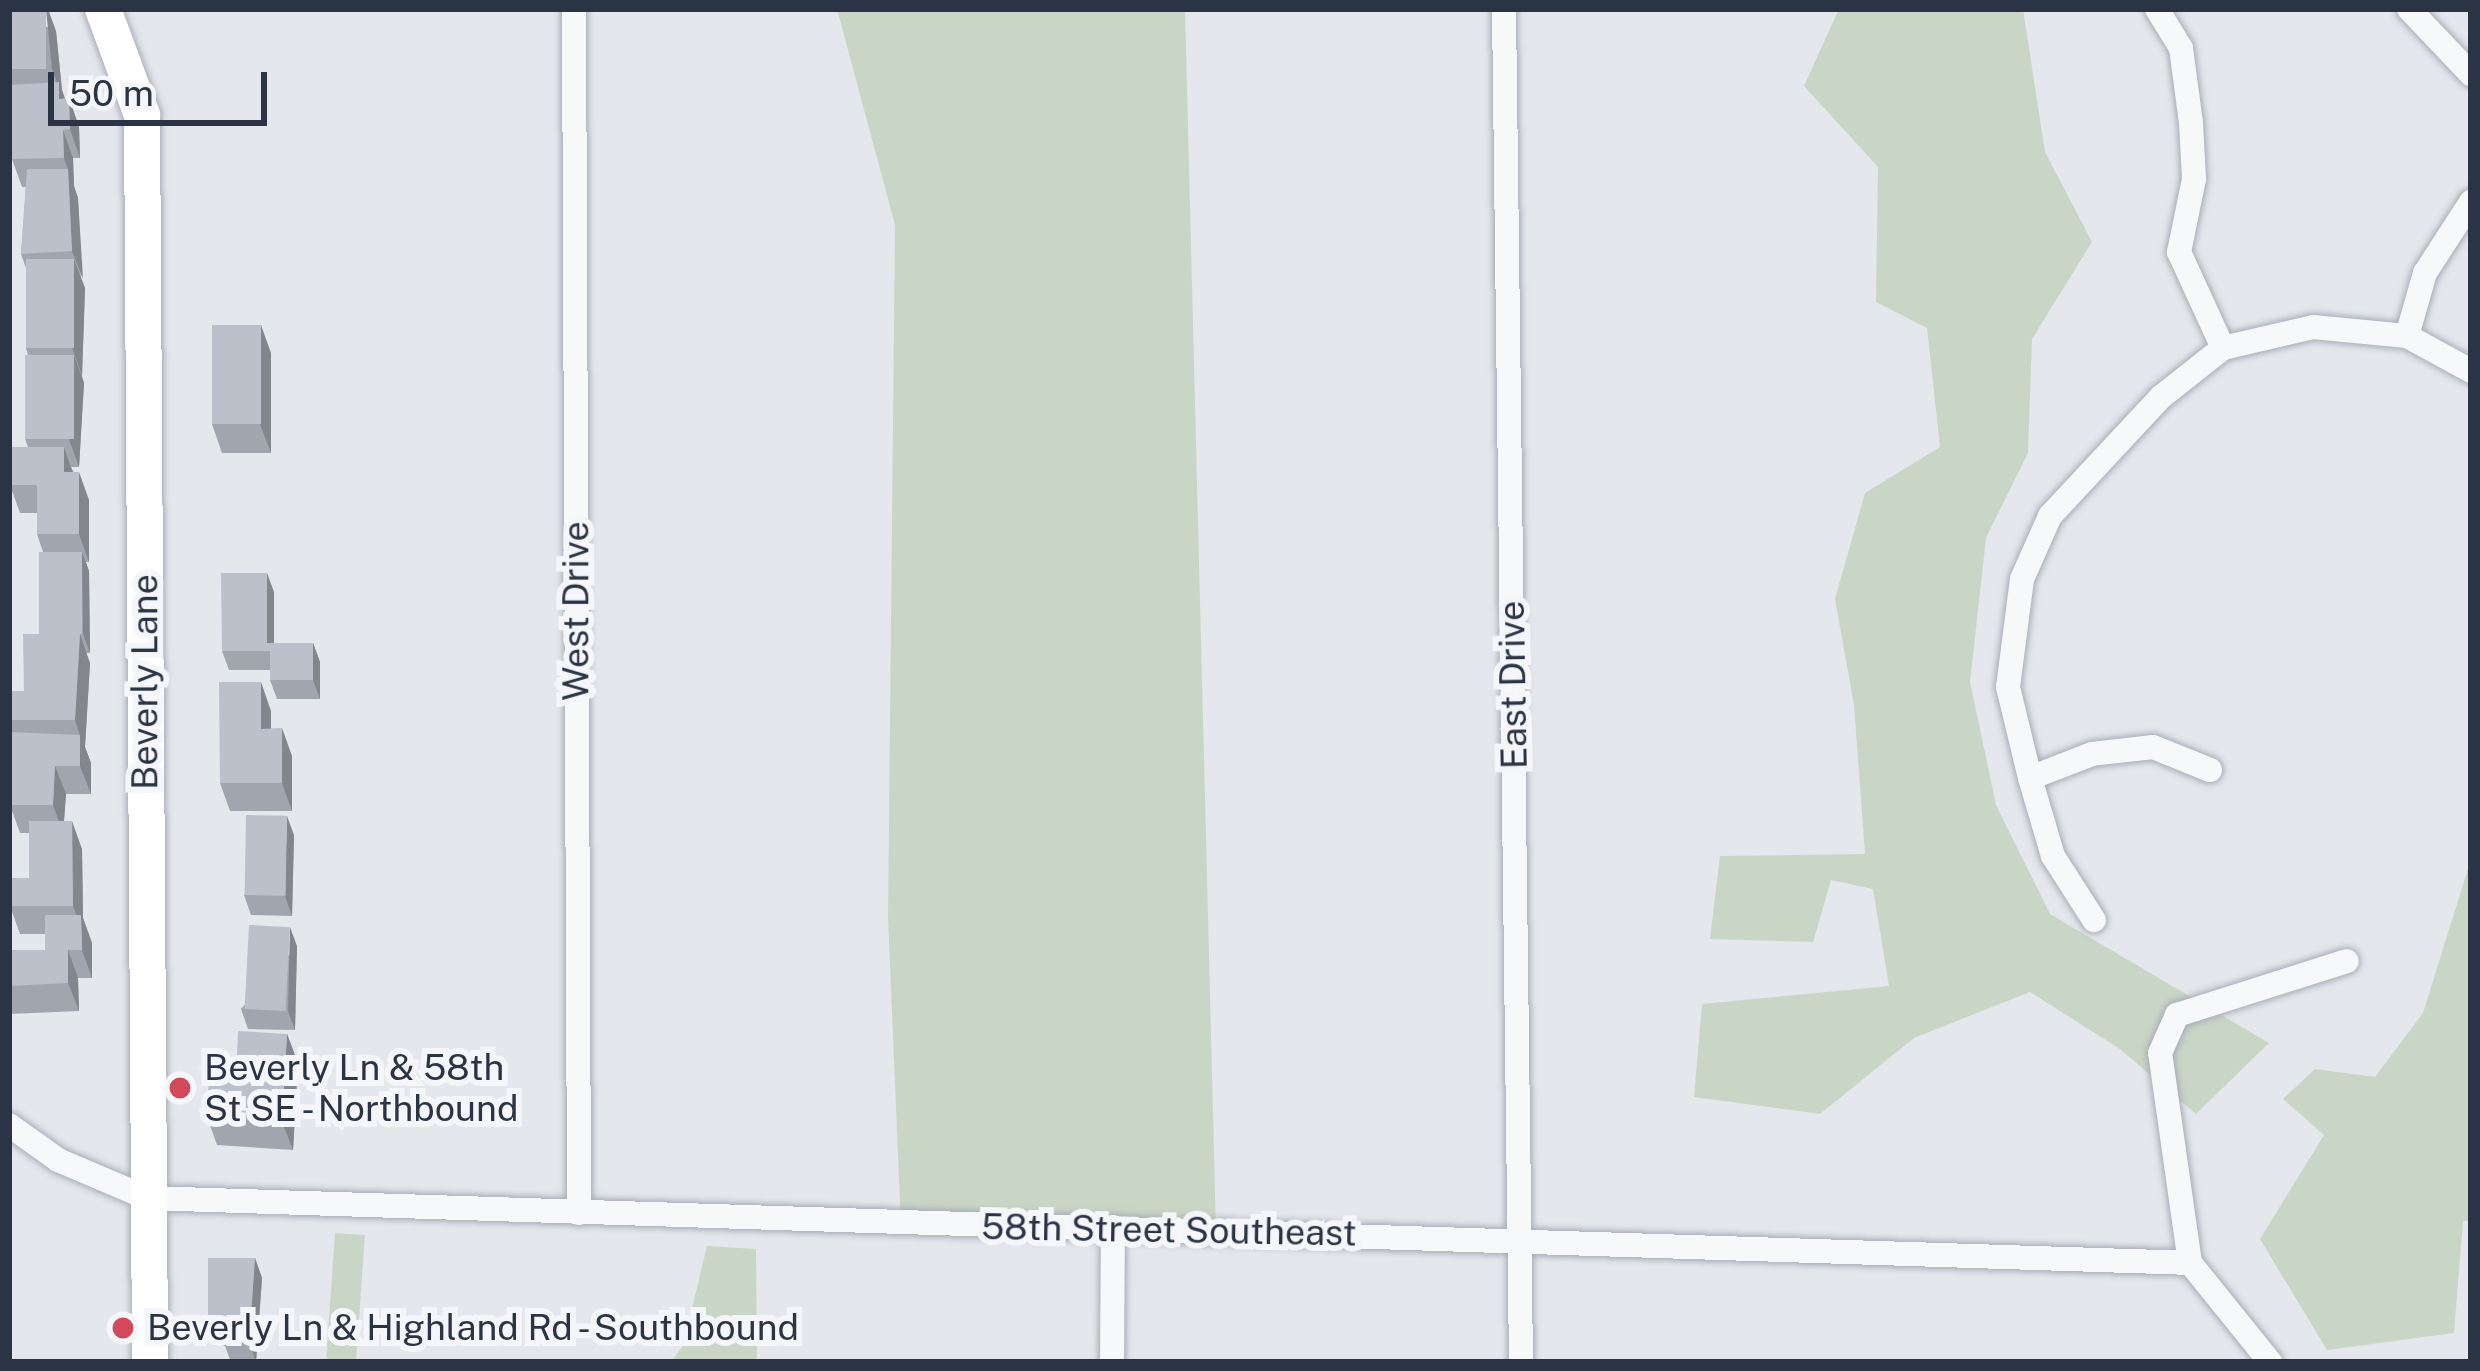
<!DOCTYPE html>
<style>
body{margin:0}
#map{position:relative;width:2480px;height:1371px;overflow:hidden;background:#e4e7ec;font-family:"Public Sans",sans-serif}
div>[style]{position:absolute}
.green>*{inset:0;background:#c9d6c5;transform-origin:0 0}
.roads{filter:drop-shadow(0 0 3px #a9aeb7) drop-shadow(0 0 3px #a9aeb7)}
.street>*{height:24px;margin:-12px;padding:0 12px;transform-origin:12px;border-radius:12px;background:#f7f8fa}
.secondary>*{height:36px;margin:-18px;padding:0 18px;transform-origin:18px;border-radius:18px;background:#fff}
.wall>*{inset:0;background:#a1a5ae}
.shaded-wall>*{inset:0;background:#83868d}
.building>*{inset:0;background:#bbc0ca;transform-origin:0 0}
.dots>*{width:33px;height:33px;translate:-50% -50%;box-sizing:border-box;border:6px solid #f4f6f9;border-radius:50%}
span{translate:-50% -50%;white-space:nowrap;text-align:center;line-height:1.15;-webkit-text-stroke:12px #f4f6f9;paint-order:stroke}
.street-label{font-size:36px;color:#2b3445}
.poi-label{font-size:36px;color:#2b3445}
.left{translate:0 -50%;text-align:left}
.frame{position:absolute;inset:0;border:12px solid #2b3445;pointer-events:none}
.scale{position:absolute;left:48px;top:72px;width:219px;height:54px;box-sizing:border-box;border:6px solid #2b3445;border-top:0;padding-left:15px;font-size:36px;line-height:42px;white-space:nowrap;color:#2b3445;-webkit-text-stroke:9px #f4f6f9;paint-order:stroke}
</style>
<div id="map">
<div class="green">
<i style="clip-path:polygon(837px 9px,1185px 9px,1216px 1231px,901px 1226px,888px 918px,895px 225px)"></i>
<i style="clip-path:polygon(1839px 9px,2023px 9px,2045px 152px,2092px 242px,2032px 339px,2028px 453px,1986px 538px,1970px 682px,1996px 805px,2050px 914px,2269px 1043px,2196px 1114px,2120px 1049px,2030px 992px,1914px 1038px,1820px 1114px,1694px 1097px,1702px 1004px,1889px 986px,1873px 889px,1831px 880px,1813px 942px,1710px 939px,1720px 856px,1865px 854px,1854px 705px,1835px 599px,1865px 493px,1940px 447px,1927px 328px,1876px 302px,1878px 167px,1804px 86px)"></i>
<i style="clip-path:polygon(2471px 859px,2471px 1221px,2463px 1221px,2454px 1333px,2327px 1350px,2260px 1239px,2324px 1135px,2283px 1099px,2315px 1069px,2375px 1077px,2423px 1013px)"></i>
<i style="left:335px;top:1233px;width:30px;height:129px;rotate:4deg"></i>
<i style="clip-path:polygon(707px 1246px,756px 1249px,757px 1362px,671px 1362px,683px 1346px)"></i>
</div>
<div class="roads">
<div class="street">
<i style="left:574px;top:9px;width:1204px;rotate:89.76deg"></i>
<i style="left:1504px;top:9px;width:1353px;rotate:89.28deg"></i>
<i style="left:2157px;top:9px;width:46px;rotate:58.4deg"></i>
<i style="left:2181px;top:48px;width:76px;rotate:82.4deg"></i>
<i style="left:2191px;top:123px;width:56px;rotate:86.9deg"></i>
<i style="left:2194px;top:179px;width:75px;rotate:101.6deg"></i>
<i style="left:2179px;top:252px;width:106px;rotate:65.4deg"></i>
<i style="left:2409px;top:9px;width:90px;rotate:46.4deg"></i>
<i style="left:2407px;top:336px;width:66px;rotate:-74.1deg"></i>
<i style="left:2425px;top:273px;width:85px;rotate:-57.1deg"></i>
<i style="left:2210px;top:770px;width:61px;rotate:-158deg"></i>
<i style="left:2153px;top:747px;width:61px;rotate:173.5deg"></i>
<i style="left:2092px;top:754px;width:66px;rotate:158.8deg"></i>
<i style="left:2030px;top:778px;width:94px;rotate:-103.6deg"></i>
<i style="left:2008px;top:687px;width:109px;rotate:-82.6deg"></i>
<i style="left:2022px;top:579px;width:69px;rotate:-66deg"></i>
<i style="left:2050px;top:516px;width:163px;rotate:-47deg"></i>
<i style="left:2161px;top:397px;width:79px;rotate:-38.3deg"></i>
<i style="left:2223px;top:348px;width:92px;rotate:-13.1deg"></i>
<i style="left:2313px;top:327px;width:94px;rotate:5.5deg"></i>
<i style="left:2407px;top:336px;width:73px;rotate:28.7deg"></i>
<i style="left:2030px;top:778px;width:81px;rotate:73.6deg"></i>
<i style="left:2053px;top:856px;width:76px;rotate:57.4deg"></i>
<i style="left:9px;top:1125px;width:60px;rotate:35.5deg"></i>
<i style="left:58px;top:1160px;width:97px;rotate:23.1deg"></i>
<i style="left:147px;top:1198px;width:2044px;rotate:1.82deg"></i>
<i style="left:1112px;top:1362px;width:135px;rotate:-89.6deg"></i>
<i style="left:2270px;top:1362px;width:127px;rotate:-128.9deg"></i>
<i style="left:2190px;top:1263px;width:212px;rotate:-98.1deg"></i>
<i style="left:2160px;top:1053px;width:42px;rotate:-65.9deg"></i>
<i style="left:2177px;top:1015px;width:178px;rotate:-17.6deg"></i>
</div>
<div class="secondary">
<i style="left:103px;top:9px;width:113px;rotate:69.8deg"></i>
<i style="left:142px;top:115px;width:1247px;rotate:89.63deg"></i>
</div>
</div>
<div class="wall">
<i style="clip-path:polygon(9px 9px,56px 31px,62px 90px,65px 99px,69px 98px,79px 127px,80px 158px,73px 158px,74px 186px,78px 198px,81px 279px,85px 288px,82px 376px,84px 383px,79px 467px,71px 467px,89px 500px,89px 562px,86px 562px,89px 571px,90px 653px,86px 653px,90px 663px,85px 747px,91px 763px,91px 794px,66px 794px,64px 821px,82px 849px,83px 918px,92px 943px,92px 978px,78px 978px,79px 1011px,9px 1014px,9px 950px,45px 950px,45px 934px,20px 934px,10px 906px,29px 878px,29px 833px,20px 833px,10px 805px,9px 691px,24px 691px,40px 634px,43px 552px,37px 534px,37px 513px,20px 513px,10px 485px,28px 447px,25px 439px,28px 355px,26px 348px,26px 268px,21px 254px,26px 187px,22px 187px,12px 159px,9px 136px)"></i>
<i style="clip-path:polygon(271px 353px,271px 453px,222px 453px,212px 424px)"></i>
<i style="clip-path:polygon(274px 592px,274px 643px,313px 643px,320px 662px,320px 699px,277px 699px,270px 680px,270px 670px,229px 670px,222px 651px)"></i>
<i style="clip-path:polygon(271px 711px,271px 728px,292px 756px,292px 811px,230px 811px,220px 783px)"></i>
<i style="clip-path:polygon(294px 835px,292px 916px,251px 915px,244px 895px)"></i>
<i style="clip-path:polygon(297px 946px,295px 1030px,248px 1029px,241px 1009px)"></i>
<i style="clip-path:polygon(287px 1034px,298px 1063px,293px 1150px,217px 1145px,207px 1117px,236px 1077px)"></i>
<i style="clip-path:polygon(255px 1258px,262px 1278px,256px 1362px,231px 1362px,225px 1346px,215px 1346px,208px 1327px)"></i>
</div>
<div class="shaded-wall">
<i style="clip-path:polygon(46px 9px,48px 9px,56px 31px,62px 90px,69px 111px,59px 99px,59px 88px,52px 69px)"></i>
<i style="clip-path:polygon(69px 98px,79px 127px,80px 158px,70px 129px)"></i>
<i style="clip-path:polygon(63px 130px,73px 158px,74px 186px,78px 198px,83px 279px,72px 251px,68px 170px,64px 158px)"></i>
<i style="clip-path:polygon(74px 259px,85px 288px,82px 376px,72px 347px)"></i>
<i style="clip-path:polygon(261px 325px,271px 353px,271px 453px,260px 424px)"></i>
<i style="clip-path:polygon(74px 355px,84px 383px,79px 467px,69px 439px)"></i>
<i style="clip-path:polygon(64px 447px,74px 476px,64px 472px)"></i>
<i style="clip-path:polygon(79px 472px,89px 500px,89px 562px,79px 534px)"></i>
<i style="clip-path:polygon(82px 552px,89px 571px,90px 653px,83px 634px)"></i>
<i style="clip-path:polygon(267px 573px,274px 592px,274px 662px,267px 643px)"></i>
<i style="clip-path:polygon(80px 634px,90px 663px,85px 747px,91px 763px,91px 794px,80px 766px,80px 736px,75px 720px)"></i>
<i style="clip-path:polygon(313px 643px,320px 662px,320px 699px,313px 680px)"></i>
<i style="clip-path:polygon(261px 682px,271px 711px,271px 757px,261px 729px)"></i>
<i style="clip-path:polygon(282px 728px,292px 756px,292px 811px,282px 783px)"></i>
<i style="clip-path:polygon(55px 766px,66px 794px,63px 833px,53px 805px)"></i>
<i style="clip-path:polygon(287px 816px,294px 835px,292px 916px,285px 896px)"></i>
<i style="clip-path:polygon(72px 821px,82px 849px,83px 918px,92px 943px,92px 978px,82px 950px,82px 930px,73px 906px)"></i>
<i style="clip-path:polygon(290px 927px,297px 946px,295px 1030px,288px 1011px)"></i>
<i style="clip-path:polygon(68px 950px,78px 978px,79px 1011px,68px 983px)"></i>
<i style="clip-path:polygon(287px 1034px,298px 1063px,293px 1150px,282px 1122px)"></i>
<i style="clip-path:polygon(255px 1258px,262px 1278px,256px 1362px,249px 1343px)"></i>
</div>
<div class="building">
<i style="left:9px;top:9px;width:37px;height:60px"></i>
<i style="clip-path:polygon(59px 82px,59px 99px,69px 98px,70px 129px,63px 130px,64px 158px,12px 159px,9px 136px,9px 85px)"></i>
<i style="clip-path:polygon(27px 169px,68px 169px,72px 251px,21px 254px)"></i>
<i style="left:26px;top:259px;width:48px;height:89px"></i>
<i style="left:212px;top:325px;width:49px;height:99px"></i>
<i style="left:25px;top:355px;width:49px;height:84px"></i>
<i style="clip-path:polygon(10px 447px,64px 447px,64px 472px,79px 472px,79px 534px,37px 534px,37px 485px,10px 485px)"></i>
<i style="left:39px;top:552px;width:43px;height:82px"></i>
<i style="clip-path:polygon(221px 573px,267px 573px,267px 643px,313px 643px,313px 680px,270px 680px,270px 651px,222px 651px)"></i>
<i style="clip-path:polygon(23px 634px,80px 634px,75px 720px,9px 720px,9px 691px,24px 691px)"></i>
<i style="clip-path:polygon(219px 682px,261px 682px,261px 729px,282px 728px,282px 783px,220px 783px)"></i>
<i style="clip-path:polygon(10px 732px,80px 735px,80px 766px,55px 766px,53px 805px,10px 805px)"></i>
<i style="left:246px;top:815px;width:41px;height:80px;rotate:1deg"></i>
<i style="clip-path:polygon(29px 821px,72px 821px,73px 906px,10px 906px,9px 878px,29px 878px)"></i>
<i style="clip-path:polygon(45px 915px,81px 915px,82px 950px,68px 950px,68px 983px,9px 986px,9px 950px,45px 950px)"></i>
<i style="left:249px;top:925px;width:41px;height:84px;rotate:3deg"></i>
<i style="clip-path:polygon(238px 1031px,287px 1034px,282px 1122px,207px 1117px,209px 1075px,236px 1077px)"></i>
<i style="clip-path:polygon(208px 1258px,255px 1258px,249px 1343px,224px 1343px,224px 1327px,208px 1327px)"></i>
</div>
<div class="dots">
<i style="left:180px;top:1088px;background:#d1495b"></i>
<i style="left:123px;top:1328px;background:#d1495b"></i>
</div>
<div class="street-label">
<span style="left:576px;top:611px;rotate:-90deg">West Drive</span>
<span style="left:145px;top:682px;rotate:-90deg">Beverly Lane</span>
<span style="left:1513px;top:685px;rotate:-91deg">East Drive</span>
<span style="left:1169px;top:1230px;rotate:1deg">58th Street Southeast</span>
</div>
<div class="poi-label">
<span class="left" style="left:204px;top:1088px">Beverly Ln &amp; 58th<br>St SE - Northbound</span>
<span class="left" style="left:147px;top:1328px">Beverly Ln &amp; Highland Rd - Southbound</span>
</div>
<div class="frame"></div>
<div class="scale">50 m</div>
</div>
